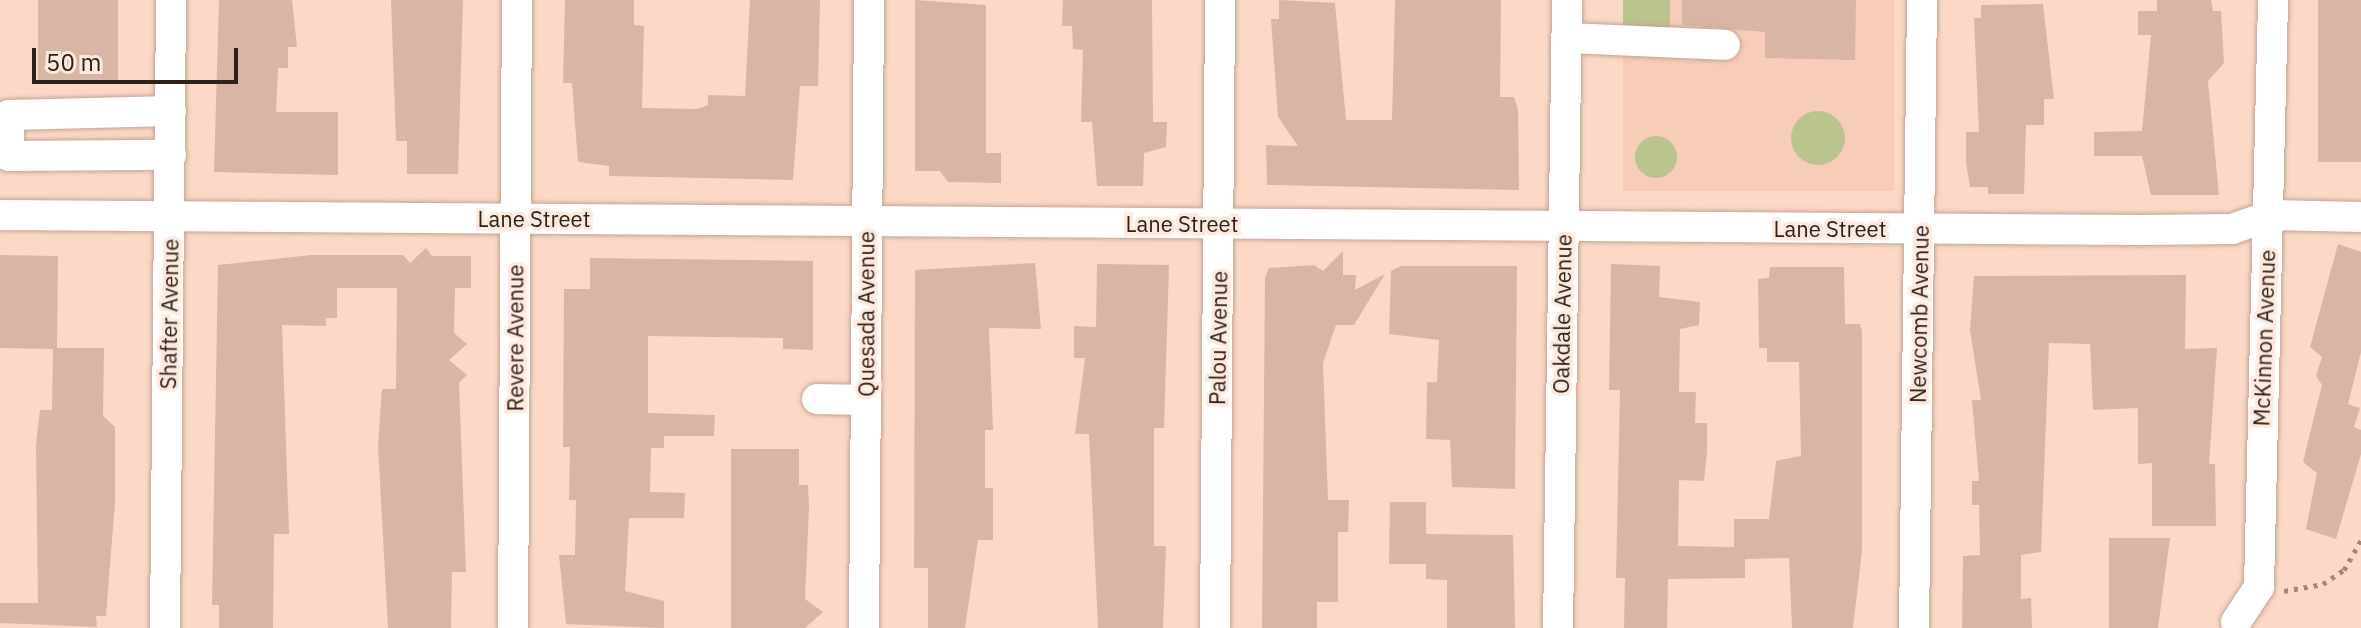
<!DOCTYPE html>
<style>
body{margin:0}
#map{position:relative;width:2361px;height:628px;overflow:hidden;background:#fcd8c7;font-family:"IBM Plex Sans",sans-serif}
div>[style]{position:absolute}
.built>*{inset:0;background:#f7ccb8;transform-origin:0 0}
.green>*{inset:0;background:#b9c48e;transform-origin:0 0}
.round{border-radius:50%}
.building>*{inset:0;background:#d8b5a5;transform-origin:0 0}
.path>*{height:5px;margin-top:-2.5px;transform-origin:0;background:repeating-linear-gradient(90deg,#a2887c 0 4px,transparent 0 10px)}
.roads{filter:drop-shadow(0 0 2px #c6a494) drop-shadow(0 0 2px #c6a494)}
.minor>*{height:30px;margin:-15px;padding:0 15px;transform-origin:15px;border-radius:15px;background:#fff}
span{translate:-50% -50%;white-space:nowrap;text-align:center;line-height:1.15;-webkit-text-stroke:7px #ffe9df;paint-order:stroke}
.street-label{font-size:22px;color:#2d211a}
.scale{position:absolute;left:32px;top:48px;width:206px;height:36px;box-sizing:border-box;border:4px solid #2d211a;border-top:0;padding-left:10px;font-size:24px;line-height:28px;white-space:nowrap;color:#2d211a;-webkit-text-stroke:6px #ffe9df;paint-order:stroke}
</style>
<div id="map">
<div class="built">
<i style="left:1623px;top:0;width:271px;height:191px"></i>
</div>
<div class="green">
<i style="left:1623px;top:0;width:47px;height:39px"></i>
<i class="round" style="left:1791px;top:111px;width:54px;height:54px"></i>
<i class="round" style="left:1635px;top:136px;width:42px;height:42px"></i>
</div>
<div class="building">
<i style="left:38px;top:0;width:80px;height:81px"></i>
<i style="clip-path:polygon(219px 0,292px 0,297px 47px,288px 47px,288px 68px,278px 68px,276px 112px,338px 112px,338px 175px,214px 172px)"></i>
<i style="clip-path:polygon(391px 0,463px 0,458px 174px,407px 174px,407px 141px,396px 141px)"></i>
<i style="clip-path:polygon(565px 0,634px 0,634px 25px,644px 26px,642px 108px,697px 109px,708px 105px,708px 95px,745px 96px,750px 0,820px 0,818px 86px,800px 86px,793px 180px,609px 176px,609px 166px,578px 162px,572px 83px,563px 83px)"></i>
<i style="clip-path:polygon(915px 0,986px 5px,986px 153px,1001px 153px,1001px 183px,948px 182px,940px 171px,915px 171px)"></i>
<i style="clip-path:polygon(1063px 0,1152px 0,1153px 122px,1167px 122px,1166px 147px,1144px 153px,1143px 186px,1097px 186px,1092px 122px,1081px 122px,1083px 50px,1073px 49px,1072px 26px,1062px 26px)"></i>
<i style="clip-path:polygon(1279px 0,1335px 3px,1346px 120px,1392px 120px,1395px 0,1501px 0,1500px 97px,1514px 97px,1518px 109px,1519px 190px,1267px 185px,1266px 145px,1298px 146px,1278px 117px,1271px 19px,1279px 19px)"></i>
<i style="clip-path:polygon(1682px 0,1856px 0,1855px 60px,1765px 58px,1765px 32px,1682px 25px)"></i>
<i style="clip-path:polygon(2157px 0,2211px 0,2213px 11px,2221px 11px,2224px 63px,2208px 81px,2219px 195px,2151px 195px,2142px 156px,2094px 156px,2094px 132px,2142px 131px,2151px 35px,2138px 35px,2138px 11px,2157px 11px)"></i>
<i style="left:2318px;top:0;width:43px;height:162px"></i>
<i style="clip-path:polygon(2043px 4px,2054px 99px,2044px 99px,2044px 125px,2026px 125px,2024px 194px,1988px 194px,1988px 187px,1970px 187px,1966px 162px,1966px 132px,1979px 132px,1974px 18px,1981px 18px,1981px 5px)"></i>
<i style="clip-path:polygon(2338px 244px,2361px 252px,2361px 352px,2348px 404px,2360px 408px,2354px 427px,2361px 430px,2361px 454px,2336px 539px,2306px 529px,2317px 473px,2303px 462px,2322px 385px,2316px 376px,2322px 357px,2310px 347px)"></i>
<i style="clip-path:polygon(426px 248px,432px 256px,471px 256px,471px 288px,455px 288px,454px 333px,467px 344px,449px 360px,467px 375px,459px 383px,466px 572px,452px 572px,451px 628px,388px 628px,378px 445px,382px 389px,396px 389px,397px 288px,337px 288px,337px 318px,326px 318px,326px 326px,282px 325px,289px 534px,274px 534px,273px 628px,219px 628px,219px 605px,212px 605px,218px 265px,311px 255px,403px 255px,410px 263px)"></i>
<i style="clip-path:polygon(1343px 251px,1343px 275px,1356px 275px,1355px 290px,1385px 274px,1354px 325px,1336px 325px,1323px 363px,1328px 500px,1349px 500px,1348px 532px,1338px 532px,1338px 602px,1317px 602px,1317px 628px,1262px 628px,1265px 277px,1269px 268px,1314px 265px,1323px 271px)"></i>
<i style="clip-path:polygon(0 255px,58px 256px,57px 348px,104px 348px,103px 416px,115px 427px,115px 502px,106px 616px,96px 616px,97px 627px,0 623px,0 603px,38px 603px,36px 445px,40px 410px,52px 410px,53px 349px,0 348px)"></i>
<i style="clip-path:polygon(590px 258px,813px 261px,813px 350px,783px 349px,783px 338px,648px 336px,648px 413px,715px 415px,714px 436px,664px 436px,664px 448px,651px 448px,650px 492px,685px 493px,684px 518px,629px 518px,625px 591px,664px 601px,664px 628px,566px 624px,559px 555px,575px 555px,576px 500px,569px 500px,570px 447px,563px 447px,564px 289px,590px 289px)"></i>
<i style="clip-path:polygon(1035px 263px,1041px 329px,989px 328px,993px 430px,985px 430px,985px 488px,993px 488px,993px 540px,978px 540px,965px 628px,928px 628px,928px 568px,914px 568px,915px 270px)"></i>
<i style="clip-path:polygon(1097px 264px,1169px 265px,1164px 428px,1154px 428px,1154px 546px,1166px 546px,1163px 628px,1098px 628px,1089px 434px,1075px 434px,1085px 358px,1074px 358px,1074px 326px,1096px 327px)"></i>
<i style="clip-path:polygon(1611px 264px,1660px 266px,1659px 297px,1700px 302px,1699px 325px,1680px 329px,1679px 392px,1696px 392px,1695px 423px,1707px 423px,1707px 451px,1704px 481px,1679px 480px,1678px 546px,1734px 547px,1734px 519px,1769px 519px,1776px 461px,1801px 456px,1799px 362px,1767px 362px,1767px 348px,1759px 348px,1758px 279px,1769px 278px,1770px 267px,1844px 267px,1845px 324px,1860px 324px,1862px 331px,1862px 550px,1853px 628px,1792px 628px,1789px 558px,1745px 559px,1745px 578px,1668px 579px,1667px 628px,1624px 628px,1625px 578px,1616px 578px,1620px 390px,1609px 390px)"></i>
<i style="clip-path:polygon(1401px 266px,1517px 266px,1515px 489px,1452px 487px,1450px 440px,1426px 439px,1427px 382px,1437px 382px,1439px 340px,1389px 334px,1391px 271px)"></i>
<i style="clip-path:polygon(2186px 275px,2185px 349px,2217px 348px,2209px 464px,2215px 464px,2216px 526px,2152px 526px,2152px 463px,2138px 464px,2138px 408px,2093px 410px,2090px 344px,2049px 343px,2041px 552px,2021px 555px,2021px 599px,2031px 598px,2032px 628px,1962px 628px,1963px 556px,1980px 555px,1979px 505px,1972px 505px,1972px 481px,1979px 481px,1972px 400px,1981px 400px,1970px 330px,1974px 276px)"></i>
<i style="clip-path:polygon(731px 449px,799px 449px,799px 485px,808px 485px,809px 507px,805px 599px,823px 612px,805px 628px,731px 628px)"></i>
<i style="clip-path:polygon(1390px 502px,1426px 502px,1426px 534px,1513px 535px,1515px 628px,1447px 628px,1447px 580px,1426px 579px,1426px 564px,1389px 564px)"></i>
<i style="clip-path:polygon(2109px 538px,2170px 538px,2158px 628px,2109px 628px)"></i>
</div>
<div class="path">
<i style="left:2284px;top:591px;width:40px;rotate:-10deg"></i>
<i style="left:2323px;top:584px;width:25px;rotate:-34deg"></i>
<i style="left:2344px;top:570px;width:34px;rotate:-60deg"></i>
</div>
<div class="roads">
<div class="minor">
<i style="left:1566px;top:38px;width:159px;rotate:2.5deg"></i>
<i style="left:171px;top:111px;width:162px;rotate:178.6deg"></i>
<i style="left:9px;top:115px;width:41px;rotate:90deg"></i>
<i style="left:9px;top:156px;width:162px;rotate:-0.4deg"></i>
<i style="left:0;top:215px;width:2142px;rotate:0.4deg"></i>
<i style="left:2142px;top:230px;width:90px;rotate:-0.6deg"></i>
<i style="left:2232px;top:229px;width:42px;rotate:-19.3deg"></i>
<i style="left:2272px;top:215px;width:89px;rotate:1.3deg"></i>
<i style="left:817px;top:399px;width:49px;rotate:1.2deg"></i>
<i style="left:2236px;top:622px;width:42px;rotate:-56.7deg"></i>
<i style="left:2259px;top:587px;width:587px;rotate:-88.63deg"></i>
<i style="left:165px;top:628px;width:628px;rotate:-89.45deg"></i>
<i style="left:513px;top:628px;width:628px;rotate:-89.64deg"></i>
<i style="left:864px;top:628px;width:628px;rotate:-89.54deg"></i>
<i style="left:1215px;top:628px;width:628px;rotate:-89.54deg"></i>
<i style="left:1558px;top:628px;width:628px;rotate:-89.18deg"></i>
<i style="left:1914px;top:628px;width:628px;rotate:-89.27deg"></i>
</div>
</div>
<div class="street-label">
<span style="left:534px;top:219px">Lane Street</span>
<span style="left:1182px;top:224px">Lane Street</span>
<span style="left:1830px;top:229px">Lane Street</span>
<span style="left:169px;top:314px;rotate:-89deg">Shafter Avenue</span>
<span style="left:866px;top:314px;rotate:-90deg">Quesada Avenue</span>
<span style="left:1562px;top:314px;rotate:-89deg">Oakdale Avenue</span>
<span style="left:1919px;top:314px;rotate:-89deg">Newcomb Avenue</span>
<span style="left:515px;top:338px;rotate:-90deg">Revere Avenue</span>
<span style="left:1218px;top:338px;rotate:-89deg">Palou Avenue</span>
<span style="left:2264px;top:338px;rotate:-88deg">McKinnon Avenue</span>
</div>
<div class="scale">50 m</div>
</div>
